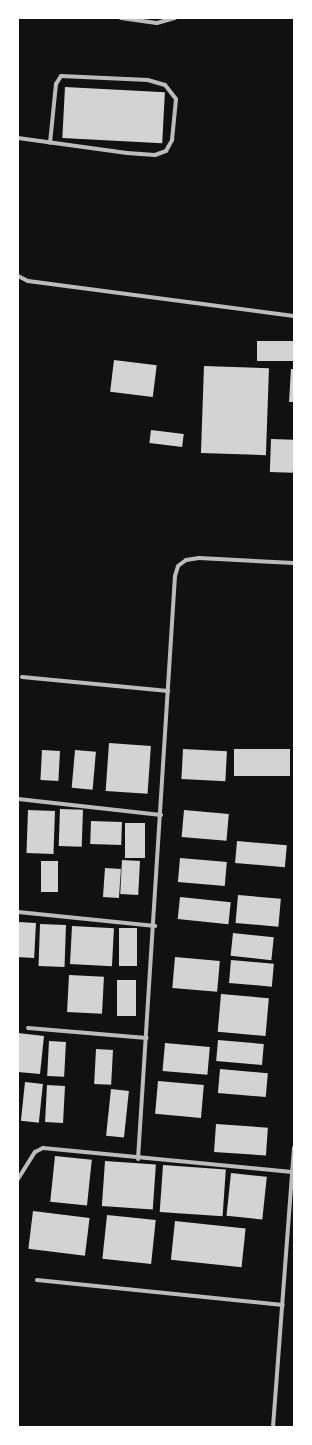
<!DOCTYPE html>
<style>
body{margin:0}
#map{position:relative;width:312px;height:1445px;overflow:hidden;background:#111;font-family:"Libre Baskerville",serif}
div>[style]{position:absolute}
.building>*{inset:0;background:#d3d3d3;transform-origin:0 0}
.minor>*{height:4px;margin:-2px;padding:0 2px;transform-origin:2px;border-radius:2px;background:#bcbcbc}
span{translate:-50% -50%;white-space:nowrap;text-align:center;line-height:1.15;-webkit-text-stroke:4px #fff;paint-order:stroke}
.frame{position:absolute;inset:0;border:19px solid #fff;pointer-events:none}
</style>
<div id="map">
<div class="building">
<i style="left:65px;top:87px;width:100px;height:51px;rotate:3deg"></i>
<i style="left:257px;top:341px;width:37px;height:20px"></i>
<i style="left:114px;top:360px;width:43px;height:32px;rotate:7deg"></i>
<i style="left:204px;top:366px;width:65px;height:87px;rotate:2deg"></i>
<i style="clip-path:polygon(291px 369px,294px 369px,294px 402px,289px 402px)"></i>
<i style="left:151px;top:430px;width:33px;height:13px;rotate:7deg"></i>
<i style="left:271px;top:439px;width:23px;height:33px;rotate:2deg"></i>
<i style="left:109px;top:743px;width:42px;height:48px;rotate:4deg"></i>
<i style="left:183px;top:749px;width:44px;height:30px;rotate:3deg"></i>
<i style="left:234px;top:749px;width:56px;height:27px"></i>
<i style="left:42px;top:750px;width:18px;height:30px;rotate:3deg"></i>
<i style="left:75px;top:750px;width:21px;height:38px;rotate:5deg"></i>
<i style="left:60px;top:809px;width:23px;height:37px;rotate:2deg"></i>
<i style="left:28px;top:810px;width:27px;height:43px;rotate:2deg"></i>
<i style="left:184px;top:810px;width:45px;height:27px;rotate:5deg"></i>
<i style="left:91px;top:821px;width:31px;height:23px;rotate:2deg"></i>
<i style="left:125px;top:823px;width:20px;height:35px"></i>
<i style="left:237px;top:841px;width:50px;height:22px;rotate:5deg"></i>
<i style="left:180px;top:858px;width:47px;height:24px;rotate:5deg"></i>
<i style="left:122px;top:860px;width:18px;height:34px;rotate:3deg"></i>
<i style="left:41px;top:861px;width:17px;height:31px"></i>
<i style="left:105px;top:868px;width:16px;height:29px;rotate:4deg"></i>
<i style="left:238px;top:895px;width:43px;height:28px;rotate:5deg"></i>
<i style="left:180px;top:897px;width:51px;height:22px;rotate:6deg"></i>
<i style="left:18px;top:922px;width:18px;height:35px;rotate:3deg"></i>
<i style="left:40px;top:924px;width:26px;height:42px;rotate:2deg"></i>
<i style="left:72px;top:926px;width:42px;height:38px;rotate:3deg"></i>
<i style="left:119px;top:928px;width:18px;height:38px"></i>
<i style="left:233px;top:933px;width:41px;height:23px;rotate:6deg"></i>
<i style="left:175px;top:957px;width:45px;height:31px;rotate:5deg"></i>
<i style="left:231px;top:960px;width:43px;height:23px;rotate:5deg"></i>
<i style="left:69px;top:975px;width:35px;height:37px;rotate:3deg"></i>
<i style="left:117px;top:980px;width:19px;height:36px"></i>
<i style="left:221px;top:994px;width:48px;height:38px;rotate:5deg"></i>
<i style="clip-path:polygon(18px 1033px,44px 1036px,40px 1074px,18px 1072px)"></i>
<i style="left:218px;top:1040px;width:46px;height:21px;rotate:5deg"></i>
<i style="left:49px;top:1041px;width:17px;height:35px;rotate:3deg"></i>
<i style="left:165px;top:1043px;width:45px;height:28px;rotate:5deg"></i>
<i style="left:96px;top:1049px;width:17px;height:35px;rotate:3deg"></i>
<i style="left:220px;top:1069px;width:48px;height:24px;rotate:5deg"></i>
<i style="left:158px;top:1081px;width:46px;height:33px;rotate:5deg"></i>
<i style="left:25px;top:1082px;width:18px;height:39px;rotate:6deg"></i>
<i style="left:47px;top:1085px;width:18px;height:37px;rotate:3deg"></i>
<i style="left:111px;top:1089px;width:18px;height:47px;rotate:6deg"></i>
<i style="left:216px;top:1124px;width:52px;height:28px;rotate:4deg"></i>
<i style="left:55px;top:1156px;width:37px;height:46px;rotate:6deg"></i>
<i style="left:105px;top:1161px;width:51px;height:45px;rotate:4deg"></i>
<i style="left:163px;top:1165px;width:63px;height:47px;rotate:4deg"></i>
<i style="left:231px;top:1173px;width:36px;height:43px;rotate:6deg"></i>
<i style="left:33px;top:1211px;width:57px;height:38px;rotate:7deg"></i>
<i style="left:107px;top:1215px;width:49px;height:44px;rotate:6deg"></i>
<i style="left:175px;top:1221px;width:71px;height:39px;rotate:6deg"></i>
</div>
<div class="minor">
<i style="left:121px;top:18px;width:36px;rotate:8deg"></i>
<i style="left:157px;top:23px;width:19px;rotate:-16deg"></i>
<i style="left:18px;top:138px;width:110px;rotate:7.8deg"></i>
<i style="left:127px;top:153px;width:28px;rotate:4deg"></i>
<i style="left:155px;top:155px;width:12px;rotate:-20deg"></i>
<i style="left:166px;top:151px;width:13px;rotate:-61deg"></i>
<i style="left:172px;top:140px;width:41px;rotate:-84.4deg"></i>
<i style="left:176px;top:99px;width:18px;rotate:-128deg"></i>
<i style="left:165px;top:85px;width:18px;rotate:-164deg"></i>
<i style="left:148px;top:80px;width:87px;rotate:-177.4deg"></i>
<i style="left:61px;top:76px;width:9px;rotate:122deg"></i>
<i style="left:56px;top:84px;width:59px;rotate:95.8deg"></i>
<i style="left:18px;top:276px;width:11px;rotate:27deg"></i>
<i style="left:28px;top:281px;width:268px;rotate:7.5deg"></i>
<i style="left:22px;top:677px;width:147px;rotate:5.5deg"></i>
<i style="left:18px;top:799px;width:144px;rotate:6.4deg"></i>
<i style="left:18px;top:912px;width:138px;rotate:5.8deg"></i>
<i style="left:28px;top:1028px;width:119px;rotate:4.8deg"></i>
<i style="left:138px;top:1159px;width:584px;rotate:-86.37deg"></i>
<i style="left:175px;top:576px;width:10px;rotate:-73deg"></i>
<i style="left:178px;top:566px;width:10px;rotate:-37deg"></i>
<i style="left:186px;top:560px;width:13px;rotate:-9deg"></i>
<i style="left:199px;top:558px;width:95px;rotate:3deg"></i>
<i style="left:18px;top:1179px;width:32px;rotate:-58deg"></i>
<i style="left:35px;top:1152px;width:9px;rotate:-27deg"></i>
<i style="left:43px;top:1148px;width:250px;rotate:5.5deg"></i>
<i style="left:37px;top:1280px;width:247px;rotate:5.8deg"></i>
<i style="left:273px;top:1427px;width:280px;rotate:-85.7deg"></i>
</div>
<div class="frame"></div>
</div>
